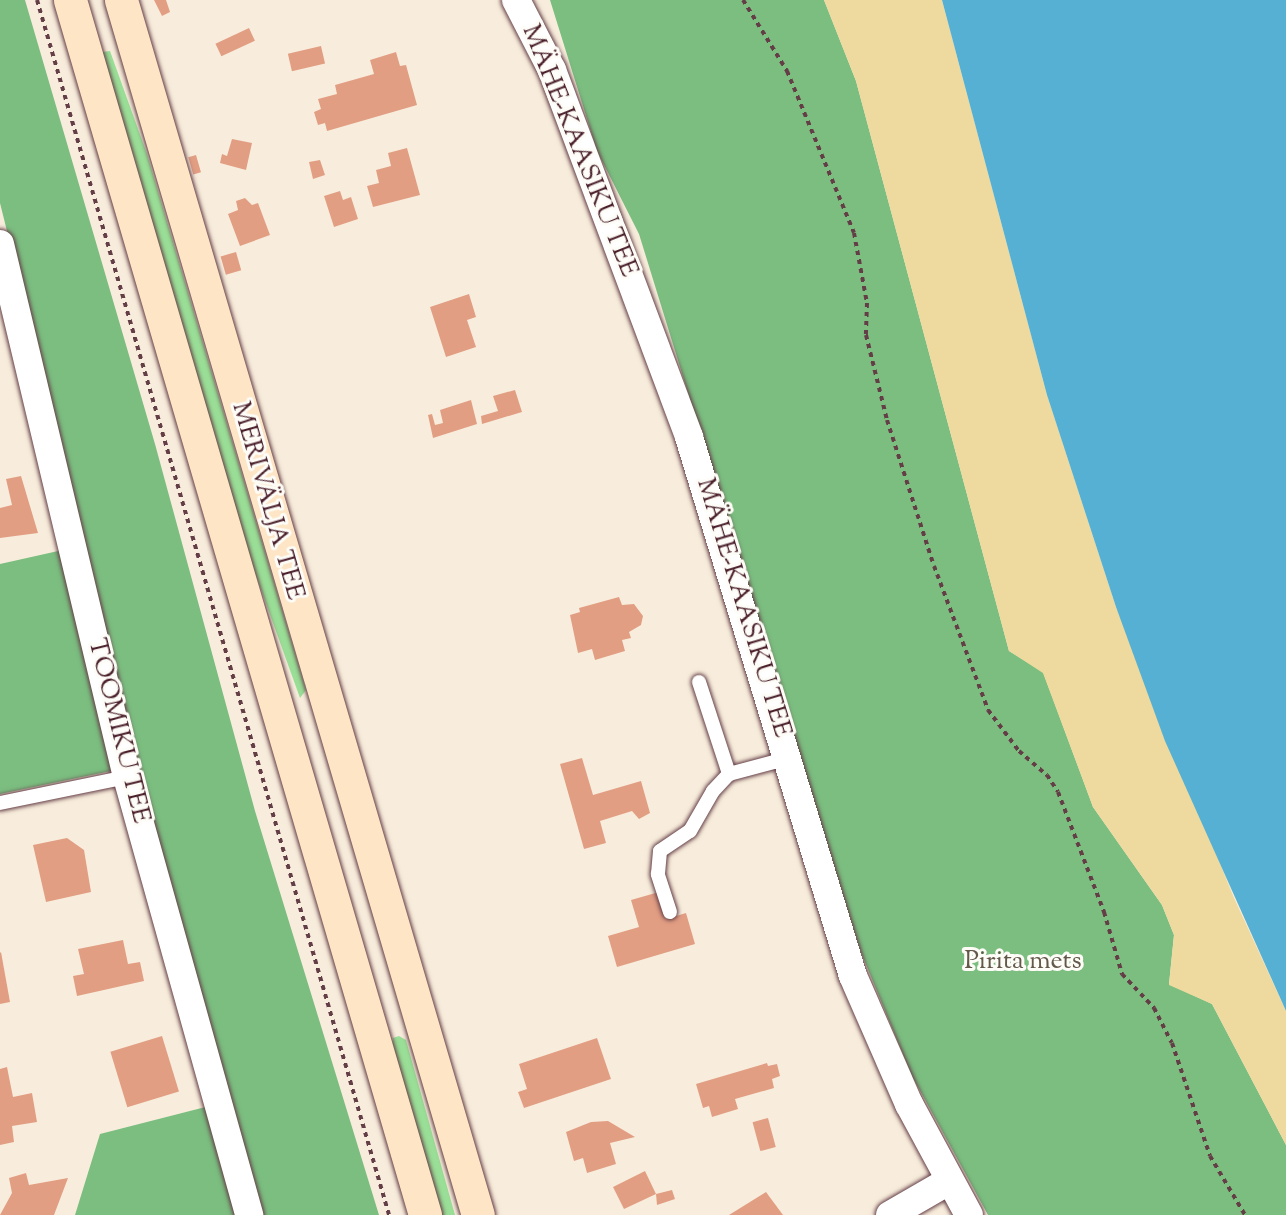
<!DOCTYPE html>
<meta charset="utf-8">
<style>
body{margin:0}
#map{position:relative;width:1286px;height:1215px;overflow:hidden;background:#f8eddc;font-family:"Sorts Mill Goudy",serif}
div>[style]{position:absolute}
.green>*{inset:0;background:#9adf97}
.forest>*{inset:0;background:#7bbe80}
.sand>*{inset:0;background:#eeda9e}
.water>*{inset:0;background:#56b0d3}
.building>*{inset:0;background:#e29e83;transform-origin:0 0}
.path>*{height:4px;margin-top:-2px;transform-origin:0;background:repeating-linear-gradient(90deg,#643e46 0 4.5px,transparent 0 9px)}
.roads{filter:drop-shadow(0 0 2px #643e46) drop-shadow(0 0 2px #643e46)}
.lane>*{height:14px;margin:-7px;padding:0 7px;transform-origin:7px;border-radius:7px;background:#fff}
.street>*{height:28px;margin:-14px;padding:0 14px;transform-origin:14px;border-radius:14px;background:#fff}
.secondary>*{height:33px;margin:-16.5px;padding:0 16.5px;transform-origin:16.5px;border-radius:16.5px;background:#fde5c5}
span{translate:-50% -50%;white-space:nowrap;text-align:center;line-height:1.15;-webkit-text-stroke:6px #fdfcf7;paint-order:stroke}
.street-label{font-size:26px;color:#4a1f2b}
.park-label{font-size:26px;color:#62594b}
</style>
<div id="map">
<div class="green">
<i style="clip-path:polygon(110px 51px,147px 154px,306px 690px,300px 698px,249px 556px,102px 52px)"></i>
<i style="clip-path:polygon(399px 1036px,406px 1040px,455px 1215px,442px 1215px,392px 1048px,393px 1038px)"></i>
</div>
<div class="forest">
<i style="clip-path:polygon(0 0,25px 0,155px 444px,255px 811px,379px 1215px,75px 1215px,100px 1134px,225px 1102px,135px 766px,0 794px,0 564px,85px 545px,0 203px)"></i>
<i style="clip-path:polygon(550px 0,824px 0,856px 81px,1009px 651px,1043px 672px,1093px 807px,1162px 905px,1174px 935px,1169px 984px,1212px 1004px,1286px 1145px,1286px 1215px,988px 1215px,912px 1076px,860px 950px,639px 234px,597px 151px)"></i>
</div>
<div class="sand">
<i style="clip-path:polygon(824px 0,942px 0,1047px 395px,1116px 607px,1234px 898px,1286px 1011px,1286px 1145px,1212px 1004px,1169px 985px,1174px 935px,1162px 905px,1093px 807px,1043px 673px,1009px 651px,856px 81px)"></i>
</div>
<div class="water">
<i style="clip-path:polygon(942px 0,1286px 0,1286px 1011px,1165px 741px,1116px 607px,1047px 395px)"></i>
</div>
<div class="building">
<i style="clip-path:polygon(154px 0,166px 0,170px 12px,162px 16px)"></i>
<i style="left:249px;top:28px;width:14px;height:37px;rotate:65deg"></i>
<i style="left:321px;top:46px;width:18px;height:34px;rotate:77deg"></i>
<i style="clip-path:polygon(396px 52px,400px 66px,406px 65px,417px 105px,327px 131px,325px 123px,318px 125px,314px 112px,321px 109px,318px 99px,337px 94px,335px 85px,374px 74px,370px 60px)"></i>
<i style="clip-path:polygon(232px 139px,252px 143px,246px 170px,220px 163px,222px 154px,227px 156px)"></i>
<i style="clip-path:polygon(407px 148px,420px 195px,373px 207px,367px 186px,379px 183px,376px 170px,391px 166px,388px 153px)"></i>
<i style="left:196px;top:155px;width:18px;height:8px;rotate:74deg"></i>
<i style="clip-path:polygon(320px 160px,325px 175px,313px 179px,309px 162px)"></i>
<i style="clip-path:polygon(340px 191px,343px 200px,351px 197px,358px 219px,334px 227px,324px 196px)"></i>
<i style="clip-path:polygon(245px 198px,252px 205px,258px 203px,270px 235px,240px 246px,228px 214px,238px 210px,236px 201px)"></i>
<i style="left:236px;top:252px;width:19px;height:16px;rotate:74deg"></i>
<i style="clip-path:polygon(469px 294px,476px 317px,467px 320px,476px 347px,446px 357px,430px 307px)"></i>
<i style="clip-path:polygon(515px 390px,522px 412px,482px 424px,481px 416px,498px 411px,493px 396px)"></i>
<i style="clip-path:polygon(471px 400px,477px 424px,433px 438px,428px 415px,432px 414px,435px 425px,443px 423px,440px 410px)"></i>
<i style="clip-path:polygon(21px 476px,38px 533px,0 538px,0 508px,12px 505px,6px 479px)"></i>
<i style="clip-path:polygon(619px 597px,622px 605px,634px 604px,643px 616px,641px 625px,629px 632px,631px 638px,622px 640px,625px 651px,595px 660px,592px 649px,578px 653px,570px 615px,580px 612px,579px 608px)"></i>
<i style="clip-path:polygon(582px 758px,593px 795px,641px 781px,650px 813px,639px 819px,632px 811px,600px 821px,606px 843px,584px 849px,560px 764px)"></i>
<i style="clip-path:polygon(67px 838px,84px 850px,91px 892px,46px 902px,33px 845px)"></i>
<i style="clip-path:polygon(659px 892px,666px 919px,686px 913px,695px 944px,617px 967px,608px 936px,639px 927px,631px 900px)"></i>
<i style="clip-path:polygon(123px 940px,128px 964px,140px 962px,144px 981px,77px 996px,73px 976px,84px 974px,78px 949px)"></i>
<i style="clip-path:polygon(1px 952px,10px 1002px,0 1004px,0 953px)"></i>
<i style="left:162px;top:1036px;width:58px;height:54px;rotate:73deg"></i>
<i style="clip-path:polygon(597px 1038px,611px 1079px,524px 1108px,518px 1092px,527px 1089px,519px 1064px)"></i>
<i style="clip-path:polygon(767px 1063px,768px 1066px,777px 1064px,780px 1076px,772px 1079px,774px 1088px,735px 1099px,738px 1109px,712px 1117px,709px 1106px,703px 1108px,696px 1084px)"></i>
<i style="clip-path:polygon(7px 1067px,13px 1097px,32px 1093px,37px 1122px,12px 1126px,14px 1142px,0 1145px,0 1069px)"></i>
<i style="left:768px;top:1118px;width:30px;height:16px;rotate:75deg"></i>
<i style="clip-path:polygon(608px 1121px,635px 1137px,610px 1143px,616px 1164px,587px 1173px,583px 1158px,574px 1161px,566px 1132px,591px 1122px)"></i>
<i style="clip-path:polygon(645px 1171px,656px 1194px,672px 1190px,675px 1199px,657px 1205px,656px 1194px,624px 1209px,613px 1187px)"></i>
<i style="clip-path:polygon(26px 1173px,29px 1185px,68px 1178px,54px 1215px,0 1215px,12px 1193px,9px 1178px)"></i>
<i style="clip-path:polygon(766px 1192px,783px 1215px,729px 1215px)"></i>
</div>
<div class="path">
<i style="left:37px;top:0;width:1265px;rotate:73.84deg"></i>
<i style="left:743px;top:0;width:84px;rotate:58.2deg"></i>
<i style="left:787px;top:71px;width:175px;rotate:67.5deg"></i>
<i style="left:854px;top:233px;width:71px;rotate:79.5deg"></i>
<i style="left:867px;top:303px;width:32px;rotate:92deg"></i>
<i style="left:866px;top:335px;width:88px;rotate:76.1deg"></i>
<i style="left:887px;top:420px;width:153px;rotate:72.2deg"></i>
<i style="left:934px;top:566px;width:154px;rotate:69.4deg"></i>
<i style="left:988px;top:710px;width:51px;rotate:52.9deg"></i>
<i style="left:1019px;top:751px;width:37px;rotate:41deg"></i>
<i style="left:1047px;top:775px;width:20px;rotate:57deg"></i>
<i style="left:1058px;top:792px;width:129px;rotate:69deg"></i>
<i style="left:1104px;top:912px;width:65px;rotate:73.8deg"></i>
<i style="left:1122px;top:974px;width:47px;rotate:46.7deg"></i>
<i style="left:1154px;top:1008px;width:39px;rotate:63deg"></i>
<i style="left:1172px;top:1043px;width:119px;rotate:71.4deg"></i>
<i style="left:1210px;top:1156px;width:69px;rotate:59.3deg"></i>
</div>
<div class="roads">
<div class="lane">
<i style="left:699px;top:682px;width:97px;rotate:71.9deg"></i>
<i style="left:0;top:803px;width:130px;rotate:-11.6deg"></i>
<i style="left:670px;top:912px;width:40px;rotate:-108deg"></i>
<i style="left:658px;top:874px;width:23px;rotate:-85deg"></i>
<i style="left:660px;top:851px;width:36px;rotate:-34deg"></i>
<i style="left:690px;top:831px;width:46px;rotate:-60.1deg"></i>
<i style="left:713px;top:791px;width:23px;rotate:-47deg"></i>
<i style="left:729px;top:774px;width:62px;rotate:-14.9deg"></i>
</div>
<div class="street">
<i style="left:516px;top:0;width:79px;rotate:62.8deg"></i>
<i style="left:552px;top:70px;width:392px;rotate:69.5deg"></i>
<i style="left:689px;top:437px;width:563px;rotate:73.08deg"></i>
<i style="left:853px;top:976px;width:140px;rotate:66.4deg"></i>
<i style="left:909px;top:1104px;width:126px;rotate:61.6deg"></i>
<i style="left:0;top:244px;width:548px;rotate:76.6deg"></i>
<i style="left:127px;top:777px;width:455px;rotate:74.4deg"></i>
<i style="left:890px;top:1215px;width:68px;rotate:-30deg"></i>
</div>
<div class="secondary">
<i style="left:70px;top:0;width:1266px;rotate:73.71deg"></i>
<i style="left:121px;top:0;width:1266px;rotate:73.63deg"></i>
</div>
</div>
<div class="street-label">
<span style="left:579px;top:151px;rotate:68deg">MÄHE-KAASIKU TEE</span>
<span style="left:267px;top:501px;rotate:74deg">MERIVÄLJA TEE</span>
<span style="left:743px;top:608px;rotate:73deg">MÄHE-KAASIKU TEE</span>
<span style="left:118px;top:731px;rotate:76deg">TOOMIKU TEE</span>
</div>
<div class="park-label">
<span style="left:1023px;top:962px">Pirita mets</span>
</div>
</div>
